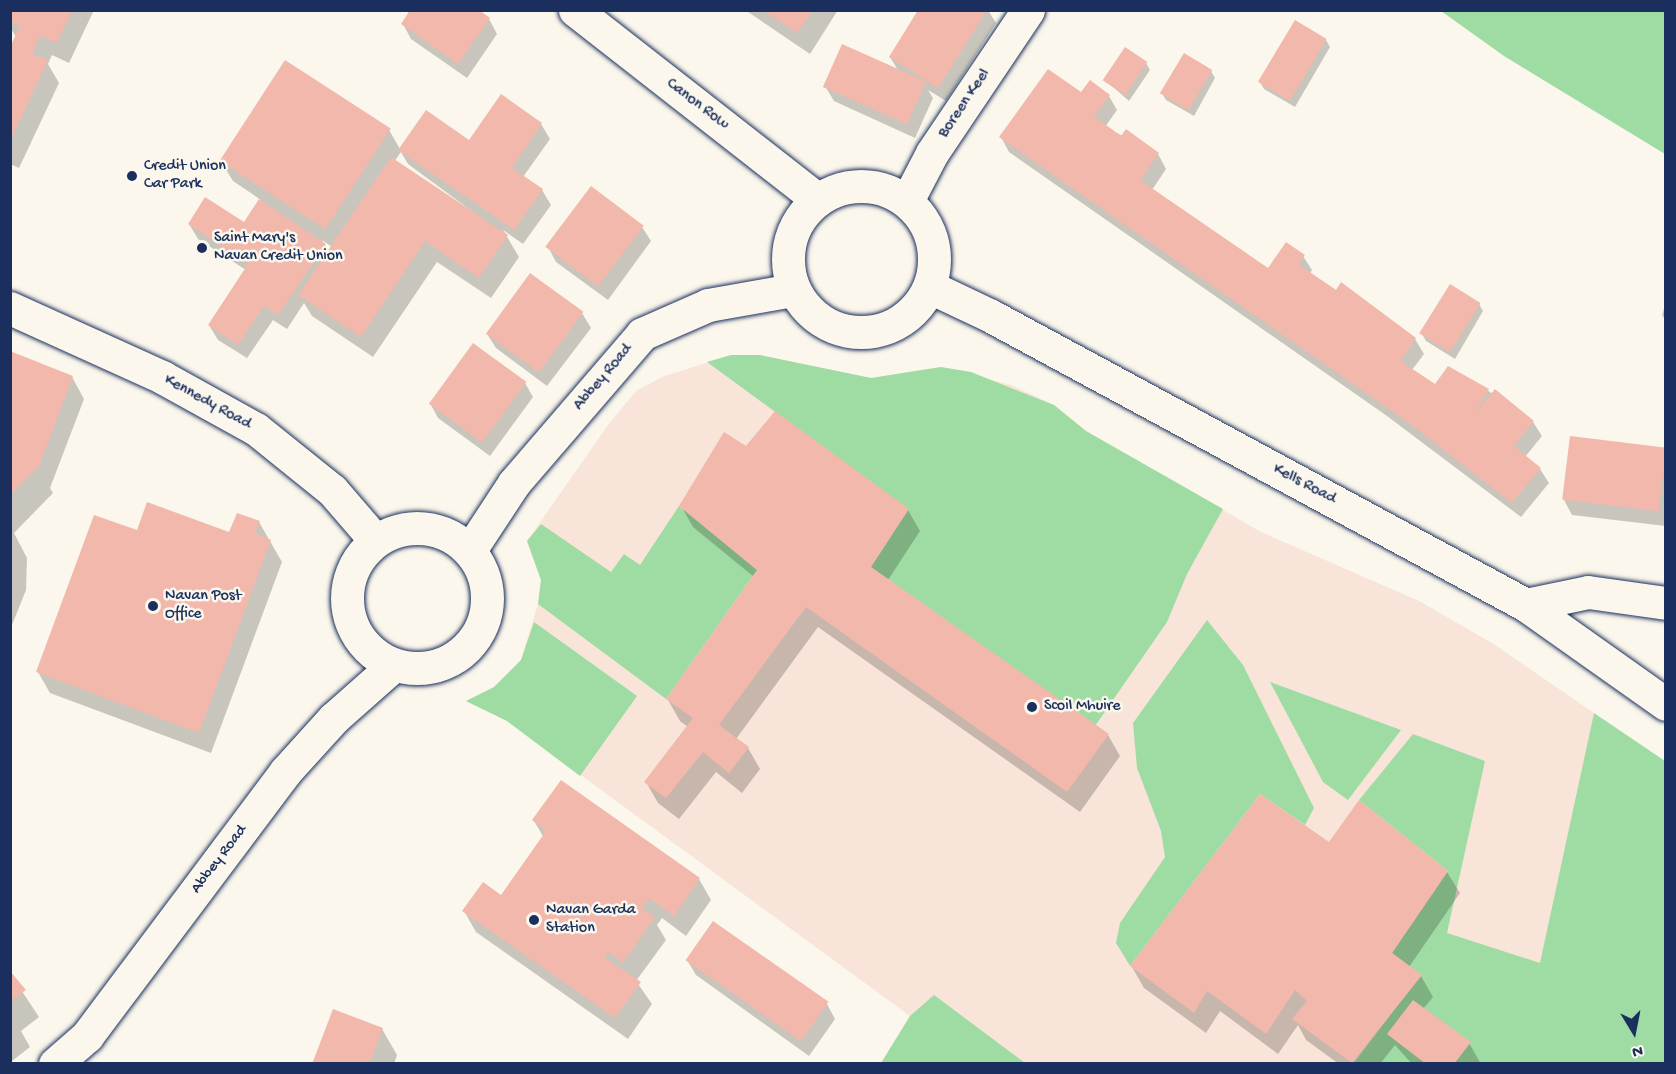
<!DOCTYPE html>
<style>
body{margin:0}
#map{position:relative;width:1676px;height:1074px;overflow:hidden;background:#fbf7ec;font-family:"Gochi Hand",sans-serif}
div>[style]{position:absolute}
.built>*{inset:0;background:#f8e4d8}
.green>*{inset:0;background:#9fdca3}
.shadow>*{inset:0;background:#0003}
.building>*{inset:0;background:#f2b8ab;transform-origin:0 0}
.roads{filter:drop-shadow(0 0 2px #1b2f5e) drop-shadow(0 0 2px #1b2f5e)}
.minor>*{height:33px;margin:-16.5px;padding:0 16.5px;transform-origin:16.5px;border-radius:16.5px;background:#fbf7ec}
.minor>.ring{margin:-16.5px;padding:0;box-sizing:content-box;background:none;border:33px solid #fbf7ec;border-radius:50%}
.major>*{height:33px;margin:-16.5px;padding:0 16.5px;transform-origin:16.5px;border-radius:16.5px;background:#fbf7ec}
.major>.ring{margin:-16.5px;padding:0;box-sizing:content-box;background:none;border:33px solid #fbf7ec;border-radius:50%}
.dots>*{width:16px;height:16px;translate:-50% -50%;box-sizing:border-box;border:3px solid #fbf7ec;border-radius:50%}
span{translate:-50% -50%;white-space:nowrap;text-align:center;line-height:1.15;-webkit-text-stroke:5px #fbf7ec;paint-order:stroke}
.street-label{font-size:16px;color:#1b2f5e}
.poi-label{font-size:16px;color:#1b2f5e}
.left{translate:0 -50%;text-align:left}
.frame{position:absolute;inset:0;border:12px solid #1b2f5e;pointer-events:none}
.north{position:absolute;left:1604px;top:1002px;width:60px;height:60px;-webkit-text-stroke:4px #fbf7ec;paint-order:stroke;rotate:170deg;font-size:16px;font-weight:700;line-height:24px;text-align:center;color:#1b2f5e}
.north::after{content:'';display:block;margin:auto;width:21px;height:27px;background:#1b2f5e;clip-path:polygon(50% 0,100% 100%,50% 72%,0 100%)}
</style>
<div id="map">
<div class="built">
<i style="clip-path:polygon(731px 355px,760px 355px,871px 378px,941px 367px,1011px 385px,1054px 405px,1086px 431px,1261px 532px,1419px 601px,1492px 643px,1594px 713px,1522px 1063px,881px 1064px,910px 1016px,507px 721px,466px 701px,494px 687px,521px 660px,538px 604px,541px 580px,527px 541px,608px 425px,636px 391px,662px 377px)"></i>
</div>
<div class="green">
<i style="clip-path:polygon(1441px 11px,1665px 11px,1665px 154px,1504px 56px)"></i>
<i style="clip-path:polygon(731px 355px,760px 355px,871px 378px,941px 367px,971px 372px,1054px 405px,1086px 431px,1223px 509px,1187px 574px,1167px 622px,1095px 726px,871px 567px,908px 509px,707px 362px)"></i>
<i style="clip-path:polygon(679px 506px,757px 570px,666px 699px,538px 604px,541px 580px,527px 541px,541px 524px,611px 572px,624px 554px,640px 565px)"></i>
<i style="clip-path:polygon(1207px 620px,1243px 665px,1314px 808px,1305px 825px,1260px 794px,1130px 966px,1116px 943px,1120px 923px,1165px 857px,1161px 831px,1137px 768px,1133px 723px)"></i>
<i style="clip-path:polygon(534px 622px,637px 696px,580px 776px,507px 721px,466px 701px,494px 687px,521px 660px)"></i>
<i style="clip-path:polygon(1270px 682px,1401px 730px,1348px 800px,1323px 782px)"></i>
<i style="clip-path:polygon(1594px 713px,1665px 761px,1665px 1063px,1353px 1064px,1421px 975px,1392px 953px,1448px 871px,1359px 800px,1413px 734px,1485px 761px,1447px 933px,1540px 963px)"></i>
<i style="clip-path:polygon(934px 995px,1025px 1063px,881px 1063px,910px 1016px)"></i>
</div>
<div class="shadow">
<i style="clip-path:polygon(10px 10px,94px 10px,69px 63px,52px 55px,48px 64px,59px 83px,19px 168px,10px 164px,10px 49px,16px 37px,10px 27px)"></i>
<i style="clip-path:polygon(745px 10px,838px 10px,810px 54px)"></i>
<i style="clip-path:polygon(920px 10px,988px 10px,996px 23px,946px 101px,928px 90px,933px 98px,915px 138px,834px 101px,825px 86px,899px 72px,890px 57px)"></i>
<i style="clip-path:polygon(489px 19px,497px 34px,467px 78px,411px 39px,403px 24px)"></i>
<i style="clip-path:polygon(1326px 40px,1330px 47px,1295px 107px,1264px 89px,1260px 82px)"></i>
<i style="clip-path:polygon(1146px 63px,1150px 70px,1129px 101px,1105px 80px)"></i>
<i style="clip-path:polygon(1211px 71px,1215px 78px,1194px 116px,1166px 100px,1162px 93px)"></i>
<i style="clip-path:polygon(1081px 95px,1109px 96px,1117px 110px,1105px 127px,1158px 154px,1166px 169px,1152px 190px,1268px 270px,1303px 256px,1312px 270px,1310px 274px,1415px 339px,1424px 354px,1412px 370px,1435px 386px,1487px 390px,1533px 422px,1542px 436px,1525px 457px,1540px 469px,1549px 483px,1521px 517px,1387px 416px,1009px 152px,1001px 137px)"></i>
<i style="clip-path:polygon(evenodd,501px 96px,541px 124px,550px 139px,523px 177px,542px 190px,551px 205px,523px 244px,503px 230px,519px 257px,491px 298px,437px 262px,373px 357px,312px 316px,304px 303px,287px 329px,273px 320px,247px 358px,218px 340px,209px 325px,246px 270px,198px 239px,189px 224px,244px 224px,261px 200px,233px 181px,220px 160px,389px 130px,400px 149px,469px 142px,501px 96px,401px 152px,408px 164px,500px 232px,394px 162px,401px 152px,501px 96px,322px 240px,332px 247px,329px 252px,322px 240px)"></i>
<i style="clip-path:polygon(642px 227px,651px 241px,608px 300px,556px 262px,548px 247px)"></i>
<i style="clip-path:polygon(531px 276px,582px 313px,591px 328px,547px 386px,496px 348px,487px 334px)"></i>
<i style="clip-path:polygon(1666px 302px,1666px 321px,1662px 315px)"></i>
<i style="clip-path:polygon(1479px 304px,1483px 311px,1455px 359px,1426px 341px,1422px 334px)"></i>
<i style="clip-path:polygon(10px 353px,72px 377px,84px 399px,50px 488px,53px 493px,14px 533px,27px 558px,26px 590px,10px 630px)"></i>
<i style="clip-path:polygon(525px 383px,533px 397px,490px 456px,438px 418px,430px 403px)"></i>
<i style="clip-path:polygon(747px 448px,908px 510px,920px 531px,888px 580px,1108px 735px,1120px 756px,1080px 812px,818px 627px,736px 739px,748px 748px,760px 769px,742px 793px,716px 772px,679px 819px,658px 803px,646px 782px,688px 727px,680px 721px,668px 700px,754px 577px,693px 527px,681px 506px)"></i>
<i style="clip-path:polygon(1666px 449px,1666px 526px,1572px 515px,1564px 500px)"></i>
<i style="clip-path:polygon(259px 522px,282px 562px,211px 753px,50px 693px,38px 672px,138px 532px,230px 534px)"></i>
<i style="clip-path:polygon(534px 821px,699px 879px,711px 900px,686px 936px,662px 918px,657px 925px,666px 940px,636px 981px,652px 1004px,628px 1039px,476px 932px,464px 911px,502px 897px,544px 838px)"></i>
<i style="clip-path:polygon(1329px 844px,1447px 872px,1460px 893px,1409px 967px,1421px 976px,1433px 997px,1423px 1009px,1469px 1043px,1481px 1064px,1412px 1064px,1395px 1045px,1380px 1064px,1339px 1064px,1306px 1040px,1298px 1025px,1278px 1054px,1220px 1011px,1206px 1033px,1144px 988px,1132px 967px)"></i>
<i style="clip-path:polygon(687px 960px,827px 1004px,835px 1019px,809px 1056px,696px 975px)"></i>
<i style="clip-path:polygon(10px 973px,39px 1017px,21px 1031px,30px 1047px,12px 1061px,13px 1064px,10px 1064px)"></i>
<i style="clip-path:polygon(382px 1029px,397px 1055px,394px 1064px,314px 1064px)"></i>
</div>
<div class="building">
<i style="clip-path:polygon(10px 10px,72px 10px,57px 43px,40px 35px,32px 54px,48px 60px,10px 141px,10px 47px,20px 26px,10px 22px)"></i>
<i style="clip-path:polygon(410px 10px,479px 10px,490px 18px,458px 64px,401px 24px)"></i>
<i style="clip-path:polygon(763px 10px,813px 10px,797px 33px)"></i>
<i style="clip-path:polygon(918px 10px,987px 10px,938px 88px,889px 57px)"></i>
<i style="left:1295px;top:20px;width:37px;height:72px;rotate:31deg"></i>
<i style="left:842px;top:44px;width:92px;height:47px;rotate:24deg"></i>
<i style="left:1125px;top:47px;width:27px;height:40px;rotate:34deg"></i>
<i style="left:1184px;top:53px;width:33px;height:47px;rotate:31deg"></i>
<i style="left:285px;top:60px;width:126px;height:120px;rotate:33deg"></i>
<i style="clip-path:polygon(1048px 69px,1081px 92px,1090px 80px,1110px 95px,1094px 116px,1121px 136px,1126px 129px,1159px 153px,1140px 180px,1268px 268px,1286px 242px,1305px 255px,1298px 264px,1336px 290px,1341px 282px,1416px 338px,1401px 360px,1405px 364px,1435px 384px,1448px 366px,1489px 389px,1474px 415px,1495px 389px,1534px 421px,1514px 446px,1541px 468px,1512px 503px,1409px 423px,999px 137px)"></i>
<i style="clip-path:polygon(501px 94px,542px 123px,512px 168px,543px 189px,514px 230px,398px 150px,426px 110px,469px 140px)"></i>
<i style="clip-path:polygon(391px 157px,508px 235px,479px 278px,425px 241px,361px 337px,298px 295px)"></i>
<i style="left:591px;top:186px;width:66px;height:76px;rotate:37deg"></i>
<i style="clip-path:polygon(205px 197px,244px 222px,259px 199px,326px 244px,278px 315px,264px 306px,238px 345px,208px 325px,248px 264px,188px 224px)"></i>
<i style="left:530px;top:273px;width:66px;height:75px;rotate:36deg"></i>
<i style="left:1450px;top:284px;width:36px;height:58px;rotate:32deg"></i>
<i style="left:473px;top:343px;width:66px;height:75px;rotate:36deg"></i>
<i style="clip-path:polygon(10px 351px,73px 376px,39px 466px,10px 495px)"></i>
<i style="clip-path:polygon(775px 411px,909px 509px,871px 567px,1109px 734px,1067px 792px,806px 607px,719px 725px,749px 747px,729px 773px,703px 752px,666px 798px,644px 782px,693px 718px,666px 699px,757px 570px,679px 506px,724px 432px,746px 446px)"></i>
<i style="left:1570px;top:436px;width:97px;height:64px;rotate:7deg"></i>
<i style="clip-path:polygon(147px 502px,229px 532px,237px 513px,260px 521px,255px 533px,271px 540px,199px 733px,36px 672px,94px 515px,137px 530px)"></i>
<i style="clip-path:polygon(561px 780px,700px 878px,674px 916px,649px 898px,642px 909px,655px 917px,623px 963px,609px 952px,605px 958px,641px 982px,615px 1018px,462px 911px,483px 882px,501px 895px,546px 831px,532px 820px)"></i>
<i style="clip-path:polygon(1260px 794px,1329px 842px,1359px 800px,1448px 871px,1392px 953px,1422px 975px,1352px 1063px,1292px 1019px,1307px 1001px,1295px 990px,1266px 1034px,1207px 991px,1194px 1013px,1130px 966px)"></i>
<i style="left:713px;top:921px;width:141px;height:48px;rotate:35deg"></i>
<i style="clip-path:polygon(10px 971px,26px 990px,10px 1001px)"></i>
<i style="clip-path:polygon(1413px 1000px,1471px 1042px,1454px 1064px,1426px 1064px,1387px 1034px)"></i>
<i style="clip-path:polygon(333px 1009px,383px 1028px,369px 1064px,312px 1064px)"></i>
</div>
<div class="roads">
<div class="minor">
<i style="left:907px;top:201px;width:54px;rotate:-62.5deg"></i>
<i style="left:932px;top:153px;width:172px;rotate:-56.1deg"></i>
<i style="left:10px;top:308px;width:167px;rotate:24.4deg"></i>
<i style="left:162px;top:377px;width:107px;rotate:29deg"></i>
<i style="left:256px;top:429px;width:97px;rotate:38.8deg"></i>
<i style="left:332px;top:490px;width:66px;rotate:49.3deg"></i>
<i class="ring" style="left:347px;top:528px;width:107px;height:107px"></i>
<i style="left:470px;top:550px;width:80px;rotate:-56.7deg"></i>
<i style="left:514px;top:483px;width:196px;rotate:-49.3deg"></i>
<i style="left:642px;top:334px;width:72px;rotate:-23.7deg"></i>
<i style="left:708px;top:305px;width:86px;rotate:-10deg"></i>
<i style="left:1526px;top:605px;width:63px;rotate:-11.8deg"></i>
<i style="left:1588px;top:592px;width:79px;rotate:8deg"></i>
<i style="left:55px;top:1064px;width:43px;rotate:-41.2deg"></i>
<i style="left:87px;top:1036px;width:330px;rotate:-53.1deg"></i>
<i style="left:285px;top:772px;width:73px;rotate:-47.8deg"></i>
<i style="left:334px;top:718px;width:80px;rotate:-41.5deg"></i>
</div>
<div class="major">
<i style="left:575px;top:10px;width:308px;rotate:38deg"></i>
<i class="ring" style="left:788px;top:186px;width:113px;height:113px"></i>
<i style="left:930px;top:287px;width:68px;rotate:25.4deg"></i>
<i style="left:991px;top:316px;width:608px;rotate:28.38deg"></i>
<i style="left:1526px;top:605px;width:171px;rotate:35.3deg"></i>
</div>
</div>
<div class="dots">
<i style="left:132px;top:176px;background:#1b2f5e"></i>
<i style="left:202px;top:248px;background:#1b2f5e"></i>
<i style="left:153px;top:606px;background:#1b2f5e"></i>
<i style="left:1032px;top:707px;background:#1b2f5e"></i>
<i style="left:534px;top:920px;background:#1b2f5e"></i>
</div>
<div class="street-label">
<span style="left:965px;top:104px;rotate:-56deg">Boreen Keel</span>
<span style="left:697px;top:105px;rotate:37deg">Canon Row</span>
<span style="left:604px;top:378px;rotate:-50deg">Abbey Road</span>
<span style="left:207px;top:403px;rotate:29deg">Kennedy Road</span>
<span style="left:1304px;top:485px;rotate:28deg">Kells Road</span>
<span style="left:220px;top:860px;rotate:-53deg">Abbey Road</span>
</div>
<div class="poi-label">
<span class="left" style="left:144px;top:176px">Credit Union<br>Car Park</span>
<span class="left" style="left:214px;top:248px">Saint Mary's<br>Navan Credit Union</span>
<span class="left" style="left:165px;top:606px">Navan Post<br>Office</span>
<span class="left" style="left:1044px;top:707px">Scoil Mhuire</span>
<span class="left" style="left:546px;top:920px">Navan Garda<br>Station</span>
</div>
<div class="frame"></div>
<div class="north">N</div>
</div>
